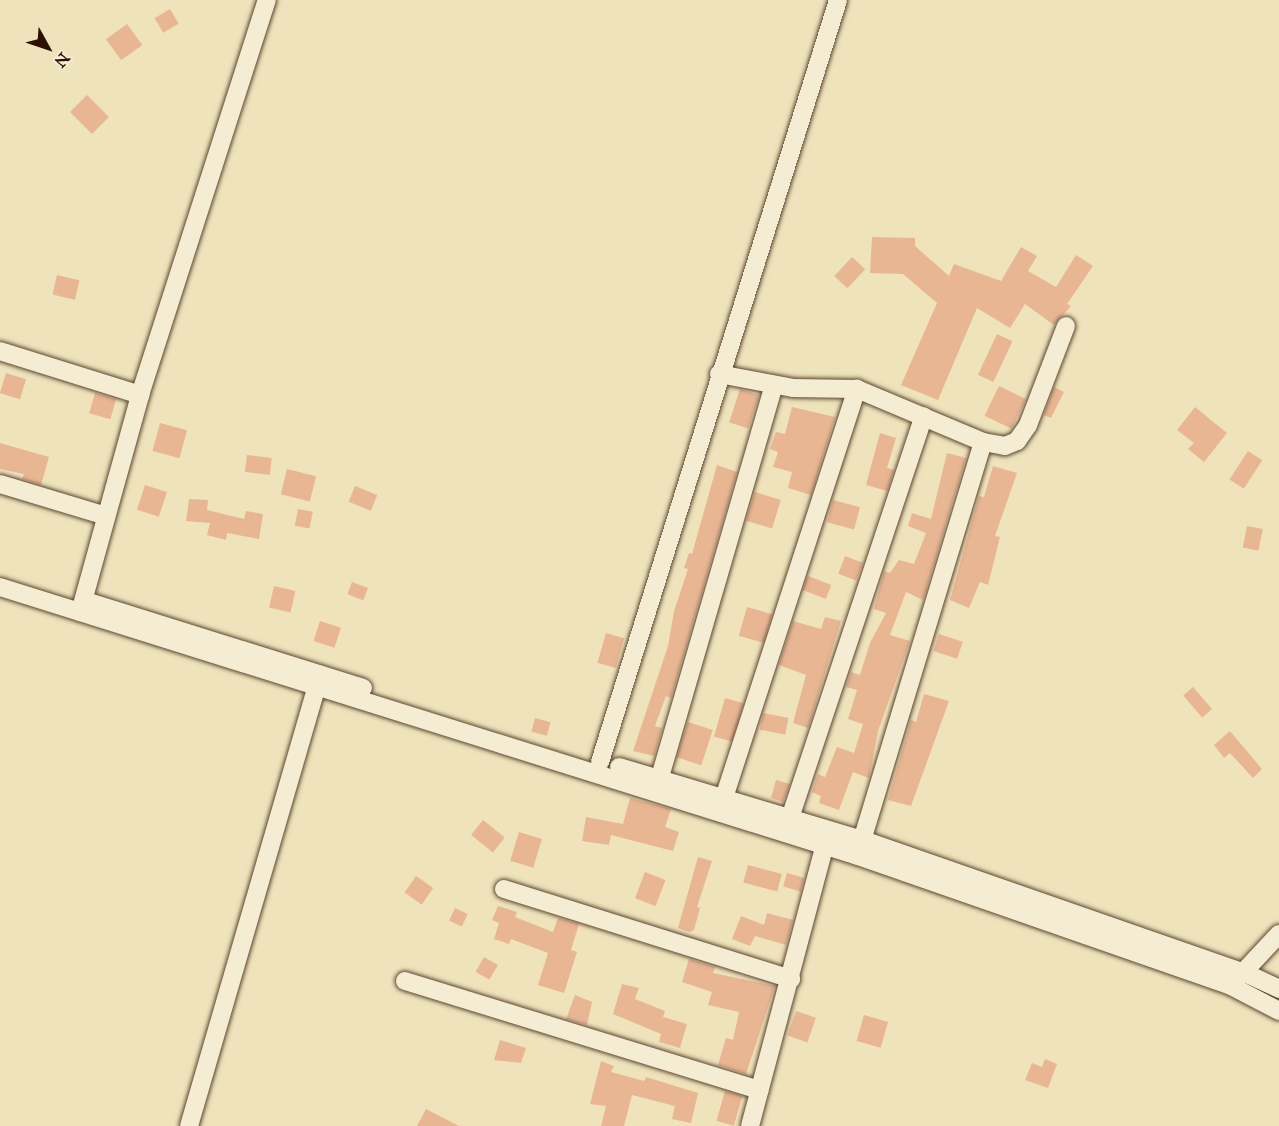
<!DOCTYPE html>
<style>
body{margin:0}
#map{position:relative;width:1279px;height:1126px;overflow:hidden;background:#eee3bb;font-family:"IM FELL Great Primer",serif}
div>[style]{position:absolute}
.building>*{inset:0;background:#e9b694;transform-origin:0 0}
.roads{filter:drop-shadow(0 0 2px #5d452f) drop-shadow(0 0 2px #5d452f)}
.minor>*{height:18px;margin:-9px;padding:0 9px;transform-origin:9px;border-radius:9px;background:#f4edd3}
span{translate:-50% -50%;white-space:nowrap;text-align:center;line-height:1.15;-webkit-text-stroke:5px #f4edd3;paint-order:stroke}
.north{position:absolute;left:18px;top:18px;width:60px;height:60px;-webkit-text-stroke:4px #f4edd3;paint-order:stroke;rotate:130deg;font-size:16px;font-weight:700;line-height:24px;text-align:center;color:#2d1000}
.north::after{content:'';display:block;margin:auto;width:21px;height:27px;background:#2d1000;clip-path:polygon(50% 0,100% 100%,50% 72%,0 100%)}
</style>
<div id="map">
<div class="building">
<i style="left:170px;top:9px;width:17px;height:18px;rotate:59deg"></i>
<i style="left:127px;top:24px;width:26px;height:26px;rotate:54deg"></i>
<i style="left:87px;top:95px;width:31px;height:24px;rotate:45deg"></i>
<i style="clip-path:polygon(872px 237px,915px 238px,915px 246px,949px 276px,954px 264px,1001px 281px,1021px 247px,1037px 256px,1028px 271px,1056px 287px,1076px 255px,1093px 266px,1067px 304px,1071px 306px,1054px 325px,1025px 304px,1010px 328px,977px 308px,938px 400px,901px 385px,937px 303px,903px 274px,870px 273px)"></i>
<i style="left:852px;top:257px;width:18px;height:26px;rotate:43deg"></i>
<i style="left:57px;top:275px;width:23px;height:20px;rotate:13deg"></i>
<i style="left:997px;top:334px;width:17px;height:45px;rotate:25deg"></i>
<i style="left:6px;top:373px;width:21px;height:21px;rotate:17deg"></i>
<i style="left:999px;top:386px;width:30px;height:33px;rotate:26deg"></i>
<i style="clip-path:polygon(1054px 387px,1064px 392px,1051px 418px,1044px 415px)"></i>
<i style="left:740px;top:389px;width:20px;height:35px;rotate:18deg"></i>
<i style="left:95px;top:393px;width:22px;height:21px;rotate:16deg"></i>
<i style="clip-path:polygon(792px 407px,835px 417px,811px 495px,788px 488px,792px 472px,773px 467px,778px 452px,770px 449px,776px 432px,785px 434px)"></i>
<i style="clip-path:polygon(1195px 407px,1227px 433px,1204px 462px,1188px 449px,1194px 443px,1177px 430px)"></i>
<i style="left:160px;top:423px;width:28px;height:29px;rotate:15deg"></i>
<i style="clip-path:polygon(880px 433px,896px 438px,887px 468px,894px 470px,887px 491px,866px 485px)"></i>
<i style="clip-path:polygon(0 443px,49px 457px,41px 485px,22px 479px,24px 474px,0 469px)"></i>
<i style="left:1248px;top:451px;width:17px;height:34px;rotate:33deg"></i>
<i style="clip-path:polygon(947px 453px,966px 458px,923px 600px,906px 592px,890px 635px,910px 641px,878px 731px,869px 778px,853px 772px,839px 810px,819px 803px,821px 796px,812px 792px,818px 774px,825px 777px,837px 747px,854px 753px,863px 724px,848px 719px,857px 690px,846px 687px,851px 672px,860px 675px,870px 643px,886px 613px,874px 609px,884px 571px,890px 573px,899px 560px,914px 564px,926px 533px,908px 526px,912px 513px,931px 519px)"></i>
<i style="left:247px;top:455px;width:25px;height:17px;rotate:7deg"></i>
<i style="clip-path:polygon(717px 465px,737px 472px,671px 698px,666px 696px,655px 726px,662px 728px,654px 756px,633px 751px,668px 646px,674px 611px,688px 569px,684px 568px,689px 553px,692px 554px)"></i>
<i style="clip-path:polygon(993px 466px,1017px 473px,995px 536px,1000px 537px,988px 585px,980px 582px,969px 608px,950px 600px,979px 496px,984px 497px)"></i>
<i style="left:287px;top:469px;width:30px;height:26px;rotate:14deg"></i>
<i style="left:145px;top:485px;width:23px;height:26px;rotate:18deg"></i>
<i style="left:355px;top:486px;width:24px;height:17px;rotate:22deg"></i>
<i style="left:755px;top:492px;width:27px;height:30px;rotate:17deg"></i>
<i style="clip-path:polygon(189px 499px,208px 500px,207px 510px,244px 519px,246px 511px,263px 514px,259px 539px,227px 533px,226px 540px,207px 535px,210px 523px,186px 521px)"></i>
<i style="left:833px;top:500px;width:28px;height:23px;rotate:15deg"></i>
<i style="left:298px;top:509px;width:15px;height:17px;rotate:11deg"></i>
<i style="left:1247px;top:526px;width:16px;height:22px;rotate:11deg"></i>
<i style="left:845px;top:556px;width:19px;height:19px;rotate:21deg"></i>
<i style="left:808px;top:576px;width:25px;height:15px;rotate:21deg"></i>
<i style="left:352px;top:582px;width:17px;height:13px;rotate:21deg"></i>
<i style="left:274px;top:586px;width:22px;height:22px;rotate:13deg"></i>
<i style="left:747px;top:607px;width:26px;height:30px;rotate:16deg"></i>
<i style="clip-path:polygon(825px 617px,841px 621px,808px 728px,793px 723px,806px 675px,779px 665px,793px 621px,821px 629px)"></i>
<i style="left:320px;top:621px;width:22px;height:21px;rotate:18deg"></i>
<i style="left:606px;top:633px;width:19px;height:31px;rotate:16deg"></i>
<i style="left:939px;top:634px;width:25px;height:18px;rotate:18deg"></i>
<i style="left:1193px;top:687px;width:29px;height:13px;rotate:49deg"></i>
<i style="clip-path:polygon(924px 694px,949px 701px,911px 806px,888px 800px,911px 720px,916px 722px)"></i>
<i style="left:725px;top:698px;width:19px;height:40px;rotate:16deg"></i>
<i style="left:763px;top:713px;width:26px;height:17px;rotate:11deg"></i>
<i style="left:535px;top:718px;width:16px;height:14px;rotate:15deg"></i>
<i style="left:688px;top:722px;width:26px;height:37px;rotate:18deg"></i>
<i style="clip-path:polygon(1230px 731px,1262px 769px,1253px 778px,1230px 753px,1224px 758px,1214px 745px)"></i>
<i style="clip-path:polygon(776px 780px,790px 784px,783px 802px,771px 798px)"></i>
<i style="clip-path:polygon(630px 798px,671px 809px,665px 827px,679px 832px,673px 851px,611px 835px,609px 845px,582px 841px,586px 817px,623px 824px)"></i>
<i style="left:483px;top:820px;width:28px;height:19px;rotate:39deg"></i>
<i style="left:519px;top:832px;width:24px;height:30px;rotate:17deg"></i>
<i style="clip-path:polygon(698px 857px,712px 861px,697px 907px,700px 908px,694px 930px,689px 932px,678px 928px)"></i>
<i style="left:748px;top:865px;width:35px;height:18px;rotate:15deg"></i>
<i style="left:645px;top:872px;width:22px;height:28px;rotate:21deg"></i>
<i style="left:787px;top:873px;width:18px;height:14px;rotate:16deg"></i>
<i style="left:416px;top:876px;width:21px;height:20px;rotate:35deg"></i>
<i style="clip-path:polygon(498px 906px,517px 912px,515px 917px,553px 932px,558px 918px,579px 924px,571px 950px,577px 952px,564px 993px,538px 985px,548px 953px,511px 939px,509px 944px,494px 939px,499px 923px,492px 920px)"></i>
<i style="left:455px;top:908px;width:14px;height:14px;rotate:25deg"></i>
<i style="clip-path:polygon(767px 913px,793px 920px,786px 945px,755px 936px,750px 946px,732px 939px,741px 916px,764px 925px)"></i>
<i style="left:484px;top:957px;width:16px;height:17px;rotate:30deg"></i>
<i style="clip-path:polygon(689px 959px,715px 967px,713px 973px,775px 986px,746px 1074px,718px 1065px,726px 1038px,733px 1040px,739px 1012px,708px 1005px,712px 992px,682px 982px)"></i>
<i style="clip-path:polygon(622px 984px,639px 988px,635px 999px,665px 1011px,663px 1017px,687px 1024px,680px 1048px,659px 1042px,661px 1034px,613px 1014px)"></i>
<i style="clip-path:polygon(575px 995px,592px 1002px,587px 1025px,566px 1019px)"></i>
<i style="left:796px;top:1011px;width:21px;height:26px;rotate:19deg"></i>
<i style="left:864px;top:1015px;width:25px;height:27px;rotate:16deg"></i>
<i style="clip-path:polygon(500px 1040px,526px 1048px,521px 1063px,494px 1060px)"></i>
<i style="clip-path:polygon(1045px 1059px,1057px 1064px,1048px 1088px,1025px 1080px,1032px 1063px,1042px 1067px)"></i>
<i style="clip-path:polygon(601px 1061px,614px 1066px,611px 1072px,644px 1081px,646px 1077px,698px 1093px,691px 1123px,672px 1119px,675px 1106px,632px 1095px,624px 1126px,601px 1126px,606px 1106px,590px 1104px)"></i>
<i style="left:725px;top:1091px;width:18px;height:31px;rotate:16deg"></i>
<i style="clip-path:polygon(426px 1109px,459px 1126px,417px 1126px)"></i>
</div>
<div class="roads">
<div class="minor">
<i style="left:0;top:351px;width:147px;rotate:17.4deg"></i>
<i style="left:719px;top:374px;width:75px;rotate:10.7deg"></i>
<i style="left:793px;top:388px;width:64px;rotate:0.9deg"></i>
<i style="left:857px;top:389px;width:137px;rotate:22.8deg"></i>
<i style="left:983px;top:442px;width:427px;rotate:106.9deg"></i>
<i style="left:983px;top:442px;width:22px;rotate:10deg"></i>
<i style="left:1005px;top:446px;width:13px;rotate:-23deg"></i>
<i style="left:1017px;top:441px;width:19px;rotate:-55deg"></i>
<i style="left:1028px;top:425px;width:106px;rotate:-69deg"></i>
<i style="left:0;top:484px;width:111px;rotate:16.8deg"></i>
<i style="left:0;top:587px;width:899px;rotate:17.41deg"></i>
<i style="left:858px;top:856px;width:395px;rotate:19.2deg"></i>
<i style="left:1231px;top:986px;width:54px;rotate:27.5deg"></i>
<i style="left:89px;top:602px;width:287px;rotate:17.4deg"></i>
<i style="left:80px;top:612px;width:225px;rotate:-74.5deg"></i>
<i style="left:140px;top:395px;width:415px;rotate:-72.2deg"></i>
<i style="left:600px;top:762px;width:798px;rotate:-72.65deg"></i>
<i style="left:619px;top:767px;width:255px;rotate:16.7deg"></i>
<i style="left:863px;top:840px;width:402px;rotate:19.2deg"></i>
<i style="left:1243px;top:972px;width:40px;rotate:25deg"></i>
<i style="left:660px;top:777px;width:408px;rotate:-73.8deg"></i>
<i style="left:721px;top:807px;width:440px;rotate:-72deg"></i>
<i style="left:786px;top:830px;width:436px;rotate:-71.6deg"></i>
<i style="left:504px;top:889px;width:301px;rotate:17.4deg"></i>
<i style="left:1236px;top:980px;width:63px;rotate:-46.9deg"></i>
<i style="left:405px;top:981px;width:371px;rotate:17.1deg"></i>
<i style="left:189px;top:1126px;width:470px;rotate:-73.8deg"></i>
<i style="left:750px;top:1126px;width:300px;rotate:-75.1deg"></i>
</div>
</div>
<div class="north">N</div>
</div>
